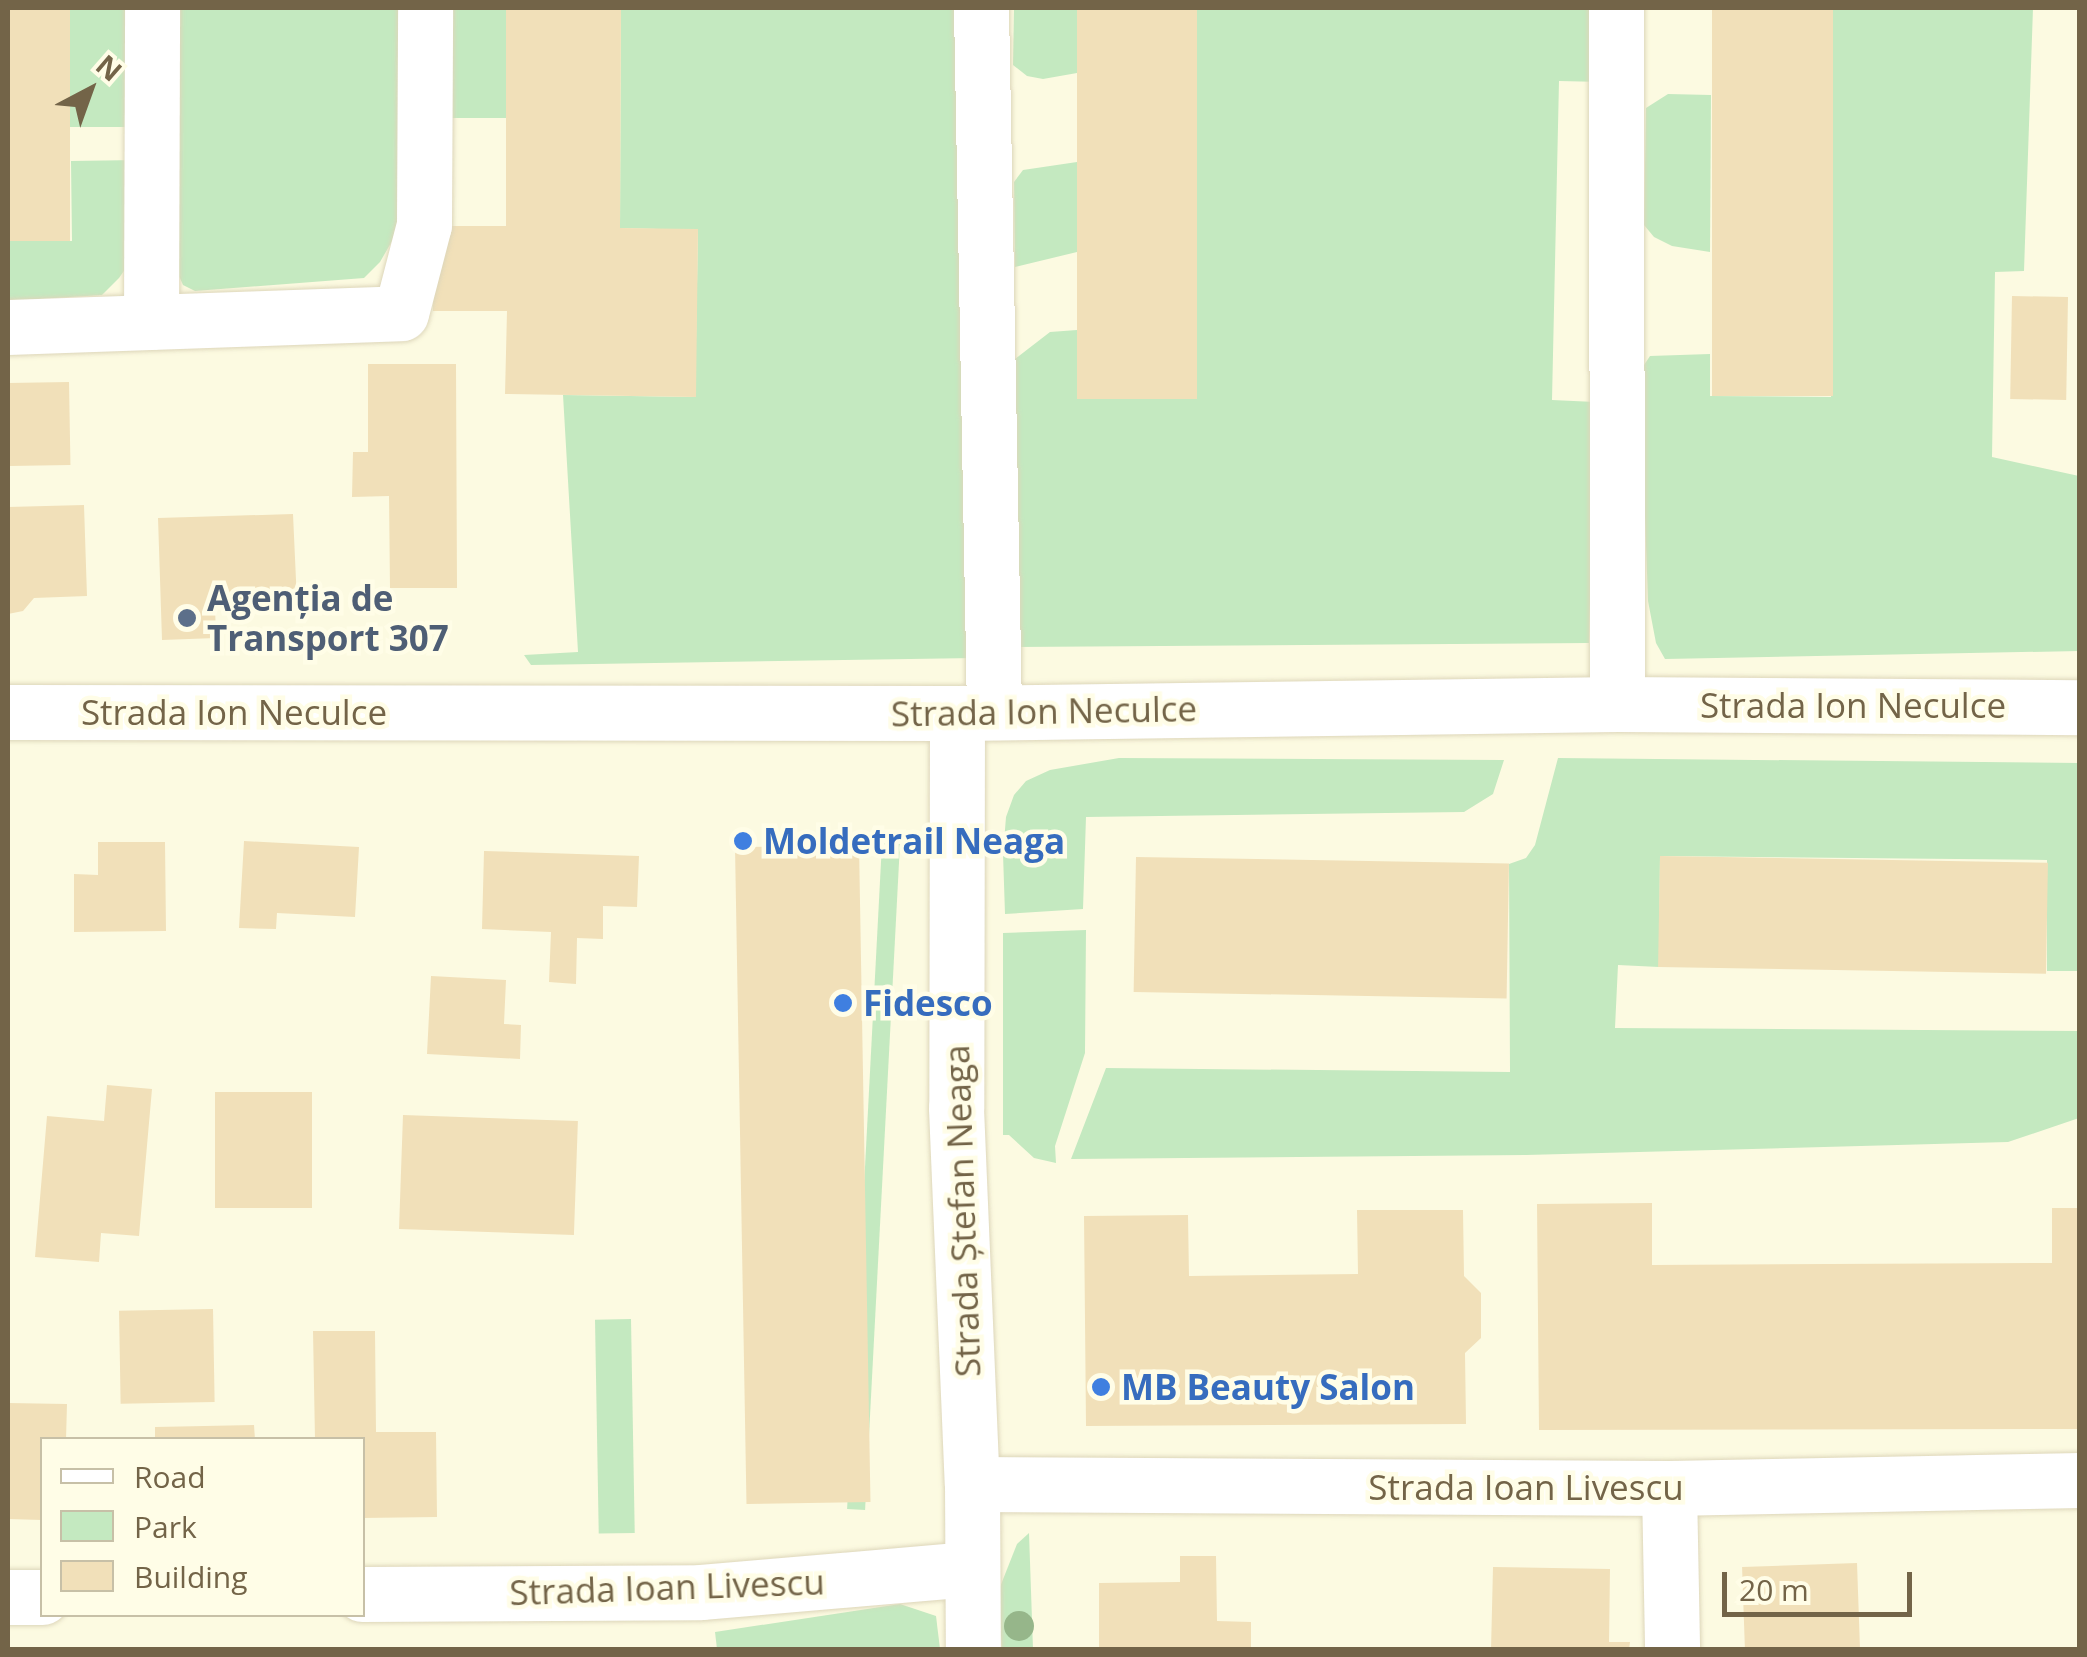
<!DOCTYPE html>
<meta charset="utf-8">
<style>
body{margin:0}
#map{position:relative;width:2087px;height:1657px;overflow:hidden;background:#fcfae1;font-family:"Open Sans",sans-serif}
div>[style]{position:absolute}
.green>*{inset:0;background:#c4e9c0;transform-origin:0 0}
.building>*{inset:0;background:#f1e0b9;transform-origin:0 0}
.roads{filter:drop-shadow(0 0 2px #ddd6ba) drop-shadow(0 0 2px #ddd6ba)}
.minor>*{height:55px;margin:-27.5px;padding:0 27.5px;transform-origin:27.5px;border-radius:27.5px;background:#fff}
.trees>*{width:30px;height:30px;margin:-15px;border-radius:50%;background:#96b68a}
.dots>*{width:28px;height:28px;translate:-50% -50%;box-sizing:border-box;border:5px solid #fffde7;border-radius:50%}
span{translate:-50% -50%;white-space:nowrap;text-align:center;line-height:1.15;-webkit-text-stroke:9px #fffde7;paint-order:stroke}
.service-label{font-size:35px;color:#4e5e75;font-weight:700}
.left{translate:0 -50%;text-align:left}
.street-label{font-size:35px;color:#736448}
.shop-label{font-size:35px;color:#366cbe;font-weight:700}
.frame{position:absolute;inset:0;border:10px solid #736448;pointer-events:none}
.legend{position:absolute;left:40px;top:1437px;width:325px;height:180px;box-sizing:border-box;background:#fffde7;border:2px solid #c7c0a7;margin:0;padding:12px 18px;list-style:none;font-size:30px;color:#736448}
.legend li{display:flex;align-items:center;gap:20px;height:50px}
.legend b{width:50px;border:2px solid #c7c0a7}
.north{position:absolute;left:40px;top:40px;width:100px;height:100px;-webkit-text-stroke:8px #fffde7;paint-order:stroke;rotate:41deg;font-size:28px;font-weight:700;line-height:40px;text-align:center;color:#736448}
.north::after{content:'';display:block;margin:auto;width:35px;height:45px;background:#736448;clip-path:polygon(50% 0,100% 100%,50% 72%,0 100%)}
.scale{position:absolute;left:1722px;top:1572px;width:190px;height:45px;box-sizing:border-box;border:5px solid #736448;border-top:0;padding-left:12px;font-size:30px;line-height:35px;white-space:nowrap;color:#736448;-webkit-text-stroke:8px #fffde7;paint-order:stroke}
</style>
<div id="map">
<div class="green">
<i style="left:70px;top:8px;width:65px;height:119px"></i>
<i style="clip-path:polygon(171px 8px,403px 8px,399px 229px,380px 262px,364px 278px,195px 291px,183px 285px,171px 258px)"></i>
<i style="left:448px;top:8px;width:58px;height:110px"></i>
<i style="clip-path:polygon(621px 8px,969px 8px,975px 658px,531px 665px,524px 655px,578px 652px,563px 395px,695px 397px,698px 230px,620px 228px)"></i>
<i style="clip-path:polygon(1014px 8px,1077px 8px,1077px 73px,1043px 79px,1027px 76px,1013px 65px)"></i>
<i style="clip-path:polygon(1197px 8px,1601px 8px,1603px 82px,1559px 81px,1552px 400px,1595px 402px,1589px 643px,1012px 647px,1015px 359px,1050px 332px,1077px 330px,1077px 399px,1197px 399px)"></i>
<i style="clip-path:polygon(1833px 8px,2033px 8px,2024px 271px,1995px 272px,1992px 457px,2079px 476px,2079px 651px,1665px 659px,1656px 643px,1648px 601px,1641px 404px,1642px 368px,1650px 356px,1710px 354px,1710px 396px,1831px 397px)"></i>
<i style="clip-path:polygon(1668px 94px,1711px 95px,1710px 252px,1672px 246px,1654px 237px,1644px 225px,1646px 108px)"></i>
<i style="clip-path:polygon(138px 160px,131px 261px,119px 278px,102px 295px,8px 301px,8px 241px,72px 241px,71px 161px)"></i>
<i style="clip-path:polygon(1077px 162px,1077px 252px,1015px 267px,1014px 182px,1023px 170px)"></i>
<i style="clip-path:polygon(1119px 758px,1504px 760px,1493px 794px,1464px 812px,1086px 817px,1083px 909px,1005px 914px,1003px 854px,1006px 817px,1014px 795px,1026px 781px,1050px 770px)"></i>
<i style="clip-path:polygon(1558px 758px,2079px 763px,2079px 971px,2047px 971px,2047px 860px,1660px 856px,1659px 967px,1618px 965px,1615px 1028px,2079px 1031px,2079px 1118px,2008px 1142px,1526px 1155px,1071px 1159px,1106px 1068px,1510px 1072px,1509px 864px,1526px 858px,1535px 845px)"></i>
<i style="left:882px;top:843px;width:18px;height:667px;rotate:3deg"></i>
<i style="clip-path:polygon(1086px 930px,1085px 1053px,1055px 1146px,1056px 1163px,1034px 1158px,1009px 1135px,1003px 1135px,1003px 933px)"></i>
<i style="left:631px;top:1319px;width:214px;height:36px;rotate:89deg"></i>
<i style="clip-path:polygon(1029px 1533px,1033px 1649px,1002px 1649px,998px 1592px,1017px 1544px)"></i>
<i style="clip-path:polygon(900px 1604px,936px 1616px,940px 1649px,717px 1649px,715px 1632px)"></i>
</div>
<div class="building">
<i style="left:8px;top:8px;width:62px;height:233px"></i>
<i style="clip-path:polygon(506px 8px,621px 8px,620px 228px,698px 229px,696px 397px,505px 394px,507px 311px,433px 311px,434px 226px,506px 226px)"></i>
<i style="left:1077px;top:8px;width:120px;height:391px"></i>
<i style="left:1712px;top:8px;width:121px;height:388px"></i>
<i style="left:2012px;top:296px;width:56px;height:103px;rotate:1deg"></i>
<i style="clip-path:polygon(368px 364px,456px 364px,457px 588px,390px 588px,389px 496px,352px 497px,353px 452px,368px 452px)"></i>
<i style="left:69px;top:382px;width:83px;height:61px;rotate:89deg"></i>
<i style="clip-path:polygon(84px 505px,87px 596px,34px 598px,23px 611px,8px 614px,8px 507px)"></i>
<i style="clip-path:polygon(293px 514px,297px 602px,215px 605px,216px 638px,162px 640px,158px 518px)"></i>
<i style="clip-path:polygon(244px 841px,359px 847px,355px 917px,277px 913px,276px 929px,239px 928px)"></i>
<i style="clip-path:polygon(98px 842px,165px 842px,166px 931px,74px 932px,74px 874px,98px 875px)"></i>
<i style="left:859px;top:845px;width:657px;height:124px;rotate:89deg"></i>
<i style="clip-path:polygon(484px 851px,639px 856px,637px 907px,603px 906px,603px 939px,577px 938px,576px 984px,549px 982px,551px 932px,482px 929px)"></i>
<i style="left:1660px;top:856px;width:388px;height:111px;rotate:1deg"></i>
<i style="left:1136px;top:857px;width:373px;height:135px;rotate:1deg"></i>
<i style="clip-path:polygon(431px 976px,506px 980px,504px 1024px,521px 1025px,520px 1059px,427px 1054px)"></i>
<i style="clip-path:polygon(107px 1085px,152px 1089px,139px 1236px,101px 1233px,99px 1262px,35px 1257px,47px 1116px,104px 1121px)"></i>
<i style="left:215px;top:1092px;width:97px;height:116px"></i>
<i style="left:403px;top:1115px;width:175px;height:114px;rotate:2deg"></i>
<i style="clip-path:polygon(1652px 1203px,1652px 1265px,2052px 1263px,2052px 1208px,2080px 1208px,2080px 1429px,1539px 1430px,1537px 1204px)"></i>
<i style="clip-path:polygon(1357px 1210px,1463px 1210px,1464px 1276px,1481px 1293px,1481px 1338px,1465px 1353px,1466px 1424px,1086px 1426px,1084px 1216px,1188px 1215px,1189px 1276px,1358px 1274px)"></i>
<i style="left:213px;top:1309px;width:93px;height:94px;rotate:89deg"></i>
<i style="clip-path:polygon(313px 1331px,375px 1331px,376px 1432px,436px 1432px,437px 1517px,362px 1518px,362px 1440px,315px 1440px)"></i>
<i style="clip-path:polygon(8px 1403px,67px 1404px,66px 1440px,42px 1440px,42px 1520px,8px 1519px)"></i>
<i style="clip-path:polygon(254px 1425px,255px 1440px,155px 1440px,155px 1427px)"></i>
<i style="clip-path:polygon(1180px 1556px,1216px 1556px,1217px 1621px,1251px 1622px,1251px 1650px,1099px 1650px,1099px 1583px,1180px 1582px)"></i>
<i style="left:1857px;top:1563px;width:87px;height:115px;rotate:88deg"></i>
<i style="clip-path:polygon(1493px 1567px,1610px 1569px,1609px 1642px,1630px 1642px,1629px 1650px,1491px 1650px)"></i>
</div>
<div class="roads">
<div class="minor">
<i style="left:981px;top:8px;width:704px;rotate:88.94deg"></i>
<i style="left:1616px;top:8px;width:696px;rotate:89.92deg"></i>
<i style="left:151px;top:322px;width:314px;rotate:-89.8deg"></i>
<i style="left:8px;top:327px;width:393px;rotate:-2deg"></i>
<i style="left:401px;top:313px;width:91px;rotate:-75.4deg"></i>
<i style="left:424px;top:225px;width:217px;rotate:-89.7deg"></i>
<i style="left:8px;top:712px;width:949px;rotate:0.06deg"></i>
<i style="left:957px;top:713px;width:660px;rotate:-0.78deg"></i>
<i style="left:1617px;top:704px;width:463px;rotate:0.4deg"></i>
<i style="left:957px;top:713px;width:395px;rotate:90.1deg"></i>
<i style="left:956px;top:1108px;width:376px;rotate:87.6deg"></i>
<i style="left:972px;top:1484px;width:166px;rotate:89.7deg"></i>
<i style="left:972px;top:1484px;width:697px;rotate:0.33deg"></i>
<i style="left:1669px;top:1488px;width:411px;rotate:-1.1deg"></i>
<i style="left:1669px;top:1488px;width:162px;rotate:88.9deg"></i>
<i style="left:362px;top:1594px;width:339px;rotate:-0.3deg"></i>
<i style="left:701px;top:1592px;width:272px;rotate:-4.9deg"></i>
<i style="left:8px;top:1597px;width:34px"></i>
</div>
</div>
<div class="trees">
<i style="left:1019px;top:1626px"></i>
</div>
<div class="dots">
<i style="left:187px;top:618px;background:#5c6f8a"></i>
<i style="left:743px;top:841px;background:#3f7fe0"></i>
<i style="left:843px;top:1003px;background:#3f7fe0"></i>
<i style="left:1101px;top:1387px;background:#3f7fe0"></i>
</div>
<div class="service-label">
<span class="left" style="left:207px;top:618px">Agenția de<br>Transport 307</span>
</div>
<div class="street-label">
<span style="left:1853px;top:705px">Strada Ion Neculce</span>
<span style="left:1044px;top:711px;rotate:-1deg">Strada Ion Neculce</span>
<span style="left:234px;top:712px">Strada Ion Neculce</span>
<span style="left:962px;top:1211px;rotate:-92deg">Strada Ștefan Neaga</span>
<span style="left:1526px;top:1487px">Strada Ioan Livescu</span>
<span style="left:667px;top:1587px;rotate:-2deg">Strada Ioan Livescu</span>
</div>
<div class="shop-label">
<span class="left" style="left:763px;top:841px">Moldetrail Neaga</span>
<span class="left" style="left:863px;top:1003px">Fidesco</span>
<span class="left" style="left:1121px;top:1387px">MB Beauty Salon</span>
</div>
<div class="frame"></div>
<ul class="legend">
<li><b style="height:12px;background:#fff"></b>Road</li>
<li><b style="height:28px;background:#c4e9c0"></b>Park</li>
<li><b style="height:28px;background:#f1e0b9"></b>Building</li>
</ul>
<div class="north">N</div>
<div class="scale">20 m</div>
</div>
